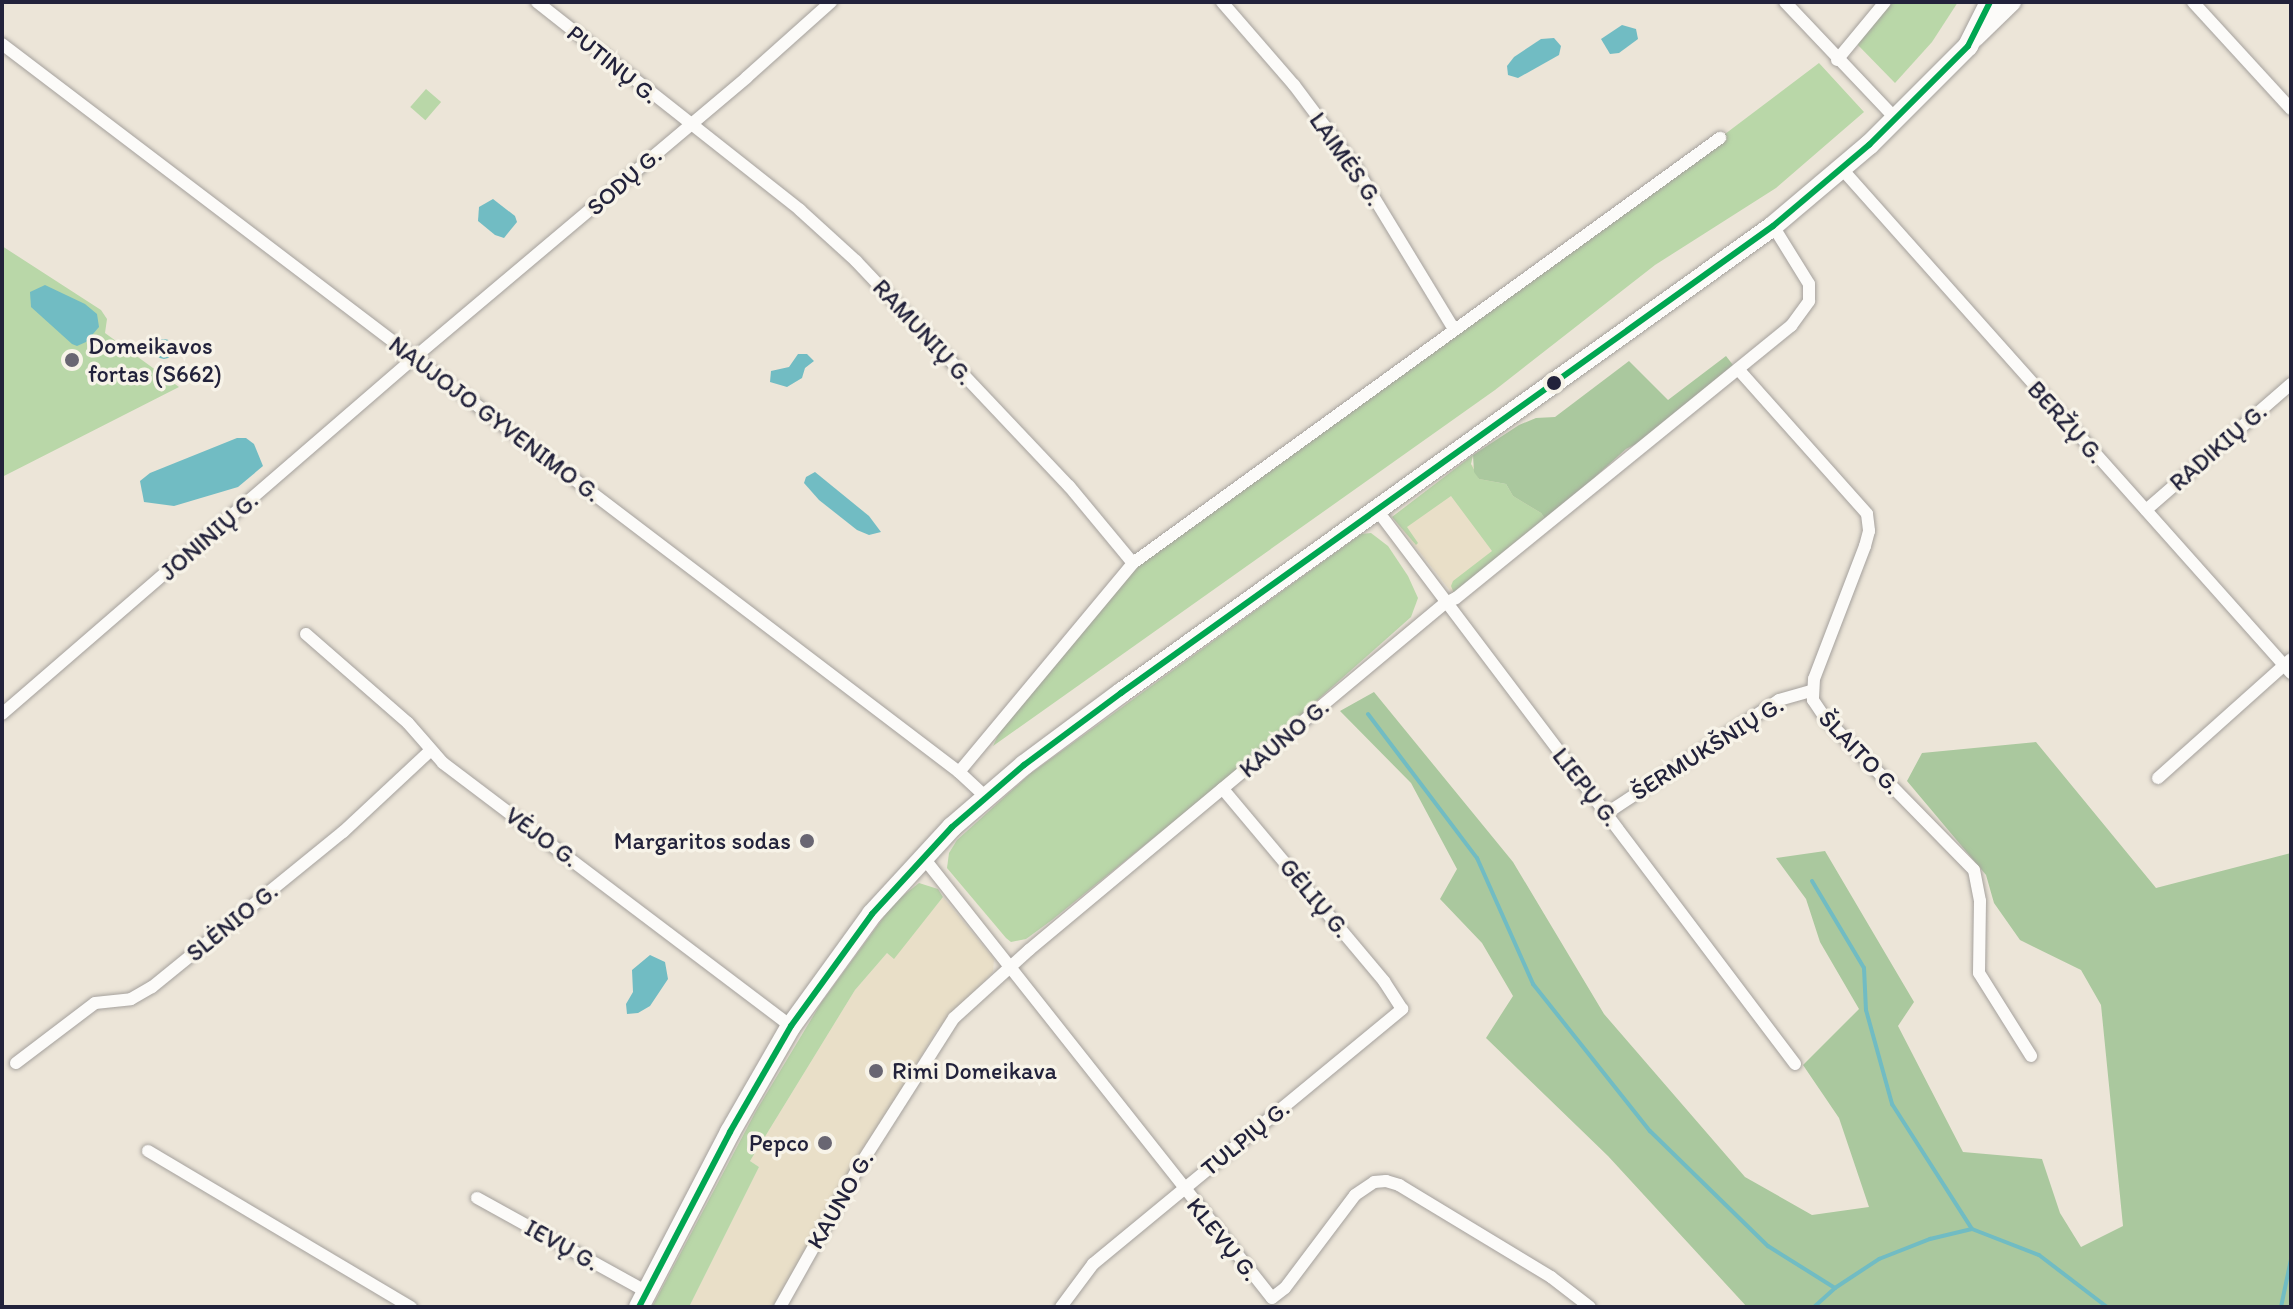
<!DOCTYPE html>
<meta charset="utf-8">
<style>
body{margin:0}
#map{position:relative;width:2293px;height:1309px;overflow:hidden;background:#ece5d8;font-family:Itim,sans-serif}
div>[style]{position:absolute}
.built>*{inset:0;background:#e9dfc8}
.green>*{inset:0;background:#b9d7a8;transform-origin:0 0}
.forest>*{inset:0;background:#aac89e}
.water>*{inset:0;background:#71bcc3}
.round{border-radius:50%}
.stream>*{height:4px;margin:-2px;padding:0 2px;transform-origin:2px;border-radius:2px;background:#71bcc3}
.roads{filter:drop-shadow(0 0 2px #a5a19d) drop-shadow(0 0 2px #a5a19d)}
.street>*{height:12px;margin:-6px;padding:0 6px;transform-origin:6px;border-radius:6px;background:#fcfbf9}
.secondary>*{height:18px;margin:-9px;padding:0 9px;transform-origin:9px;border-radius:9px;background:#fcfbf9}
.primary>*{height:20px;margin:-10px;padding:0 10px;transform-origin:10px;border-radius:10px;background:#fcfbf9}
.bus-1>*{height:6px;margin:-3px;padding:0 3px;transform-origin:3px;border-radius:3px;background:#00a651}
.dots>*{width:22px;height:22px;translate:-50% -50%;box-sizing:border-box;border:4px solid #f7f3e8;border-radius:50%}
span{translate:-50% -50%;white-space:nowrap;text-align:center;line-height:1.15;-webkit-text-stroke:7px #f7f3e8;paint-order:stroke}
.street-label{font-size:24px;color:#22223b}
.poi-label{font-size:24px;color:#22223b}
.left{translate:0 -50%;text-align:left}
.right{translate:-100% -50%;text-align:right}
.frame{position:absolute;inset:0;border:4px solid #22223b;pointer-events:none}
</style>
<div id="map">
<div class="built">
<i style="clip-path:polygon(1473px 455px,1471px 464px,1541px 513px,1456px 598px,1392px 517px)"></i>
<i style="clip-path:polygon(943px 897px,994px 959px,993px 972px,936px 1031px,772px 1307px,689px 1307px,759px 1167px,750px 1161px,855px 990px,887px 953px,894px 958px)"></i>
</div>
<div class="green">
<i style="clip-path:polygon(1885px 2px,1958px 2px,1932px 42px,1895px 83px,1855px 42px)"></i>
<i style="clip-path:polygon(1819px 63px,1864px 112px,1776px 188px,1655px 265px,1495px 390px,993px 746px,1012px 705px,1133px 563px,1627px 208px)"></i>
<i style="left:426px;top:89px;width:20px;height:24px;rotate:41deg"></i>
<i style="clip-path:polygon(2px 246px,101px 310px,107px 319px,105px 333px,179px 387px,2px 477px)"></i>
<i style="clip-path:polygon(1473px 455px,1471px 464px,1479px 479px,1506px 484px,1513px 496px,1541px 513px,1548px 523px,1456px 598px,1451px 586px,1453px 581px,1492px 551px,1451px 496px,1407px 527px,1418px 543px,1416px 545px,1392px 517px)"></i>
<i style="clip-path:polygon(1371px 533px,1388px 546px,1408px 576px,1418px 598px,1411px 617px,1251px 759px,1052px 920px,1026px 939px,1011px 942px,1006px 938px,947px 868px,949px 853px,957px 840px,1030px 774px,1361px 534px)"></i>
<i style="clip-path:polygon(919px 883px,938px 889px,943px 897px,894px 959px,887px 953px,855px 990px,750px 1161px,759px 1167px,689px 1307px,652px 1307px,756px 1111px,821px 1003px,894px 903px)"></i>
</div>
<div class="forest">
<i style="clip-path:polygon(1726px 356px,1733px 365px,1640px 442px,1626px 449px,1596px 476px,1598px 483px,1548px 523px,1541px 513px,1513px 496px,1506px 484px,1479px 479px,1474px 472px,1473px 455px,1519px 425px,1536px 418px,1555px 417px,1629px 361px,1668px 400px)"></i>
<i style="clip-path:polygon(1374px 692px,1513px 862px,1604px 1014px,1745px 1177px,1812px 1215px,1869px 1207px,1839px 1118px,1803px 1065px,1859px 1009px,1820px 942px,1806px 899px,1776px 858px,1825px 851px,1914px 1002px,1898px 1026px,1963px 1152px,2042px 1159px,2060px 1213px,2081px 1247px,2123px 1226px,2101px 1005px,2081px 970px,2020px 940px,1994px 903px,1986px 875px,1907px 781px,1922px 753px,2036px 742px,2156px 888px,2291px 853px,2291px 1307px,1747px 1307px,1608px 1156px,1486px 1038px,1513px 996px,1482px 943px,1440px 899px,1457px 869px,1411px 783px,1340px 711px)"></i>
</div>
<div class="water">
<i style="clip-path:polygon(1622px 25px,1636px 29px,1638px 39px,1619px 53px,1610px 54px,1601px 39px)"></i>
<i style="clip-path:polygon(1554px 38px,1561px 46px,1559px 55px,1518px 78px,1508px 75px,1507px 66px,1514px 57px,1541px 39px)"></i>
<i style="clip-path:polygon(493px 199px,515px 216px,517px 222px,504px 238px,495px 235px,478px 221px,479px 207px)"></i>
<i style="clip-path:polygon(45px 285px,85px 304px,97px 314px,99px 327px,86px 342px,77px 346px,72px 344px,31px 307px,30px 292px)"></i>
<i class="round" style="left:154px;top:339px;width:20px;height:20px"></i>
<i style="clip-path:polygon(798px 354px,807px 354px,814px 361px,805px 368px,802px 378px,787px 387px,770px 382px,771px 371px,789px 367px)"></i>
<i style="clip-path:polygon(237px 438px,246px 438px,254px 444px,263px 466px,238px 487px,174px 506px,144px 502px,140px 481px,150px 473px)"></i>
<i style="clip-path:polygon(815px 472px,869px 516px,881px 532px,869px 535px,857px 530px,819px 500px,804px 483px,806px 477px)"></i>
<i style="clip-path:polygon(650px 955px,665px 962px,668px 979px,650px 1006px,638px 1013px,627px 1014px,626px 1004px,633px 992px,632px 970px)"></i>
</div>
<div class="stream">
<i style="left:1368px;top:714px;width:181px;rotate:52.9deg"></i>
<i style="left:1477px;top:858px;width:138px;rotate:66deg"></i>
<i style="left:1533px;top:984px;width:188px;rotate:51.5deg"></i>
<i style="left:1650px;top:1131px;width:165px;rotate:44.3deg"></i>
<i style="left:1768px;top:1246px;width:79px;rotate:32.1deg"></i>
<i style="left:1812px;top:881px;width:101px;rotate:59.1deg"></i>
<i style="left:1864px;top:968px;width:42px;rotate:87.3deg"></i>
<i style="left:1866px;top:1010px;width:98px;rotate:74.5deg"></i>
<i style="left:1892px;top:1104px;width:148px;rotate:57.4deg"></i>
<i style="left:1814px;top:1307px;width:28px;rotate:-42deg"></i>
<i style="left:1835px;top:1288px;width:53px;rotate:-33.4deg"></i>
<i style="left:1879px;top:1259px;width:55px;rotate:-21.4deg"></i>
<i style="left:1930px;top:1239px;width:43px;rotate:-13.4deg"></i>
<i style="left:1972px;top:1229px;width:72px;rotate:21.2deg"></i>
<i style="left:2039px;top:1255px;width:86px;rotate:37.4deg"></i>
<i style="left:2281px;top:1307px;width:49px;rotate:-78.2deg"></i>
</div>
<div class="roads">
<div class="street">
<i style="left:537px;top:2px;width:335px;rotate:38.3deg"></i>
<i style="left:800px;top:210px;width:76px;rotate:42.3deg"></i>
<i style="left:856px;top:261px;width:310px;rotate:46.6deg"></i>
<i style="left:1069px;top:486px;width:100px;rotate:50.3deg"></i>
<i style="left:1222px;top:2px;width:110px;rotate:49.1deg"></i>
<i style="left:1294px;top:85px;width:104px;rotate:53.2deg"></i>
<i style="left:1356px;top:168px;width:188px;rotate:58.7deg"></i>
<i style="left:1785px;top:2px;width:161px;rotate:46.5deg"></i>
<i style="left:2193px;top:2px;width:145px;rotate:47.5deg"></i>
<i style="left:2px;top:44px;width:1202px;rotate:37.26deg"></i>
<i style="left:959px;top:772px;width:37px;rotate:43deg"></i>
<i style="left:1837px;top:60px;width:75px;rotate:-50.4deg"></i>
<i style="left:1842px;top:169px;width:675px;rotate:48.3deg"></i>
<i style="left:1738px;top:369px;width:194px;rotate:48.3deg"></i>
<i style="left:1867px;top:514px;width:17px;rotate:83deg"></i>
<i style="left:1869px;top:531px;width:16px;rotate:105deg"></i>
<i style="left:1865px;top:546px;width:142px;rotate:111deg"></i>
<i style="left:1814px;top:679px;width:21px;rotate:93deg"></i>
<i style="left:1813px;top:700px;width:23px;rotate:56deg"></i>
<i style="left:1826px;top:719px;width:211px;rotate:45.6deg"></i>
<i style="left:1974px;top:870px;width:32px;rotate:79deg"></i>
<i style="left:1980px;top:901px;width:72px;rotate:90.8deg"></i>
<i style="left:1979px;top:973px;width:98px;rotate:57.9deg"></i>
<i style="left:1377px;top:510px;width:694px;rotate:52.96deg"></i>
<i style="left:2146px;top:510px;width:192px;rotate:-41deg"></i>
<i style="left:306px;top:634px;width:135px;rotate:41.1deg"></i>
<i style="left:408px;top:723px;width:53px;rotate:48.8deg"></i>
<i style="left:443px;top:763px;width:436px;rotate:37.1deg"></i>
<i style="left:2px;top:714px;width:546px;rotate:-40.84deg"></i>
<i style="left:415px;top:357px;width:434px;rotate:-40.1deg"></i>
<i style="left:747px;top:77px;width:113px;rotate:-41.8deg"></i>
<i style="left:959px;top:772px;width:272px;rotate:-50.2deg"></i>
<i style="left:1133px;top:563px;width:725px;rotate:-35.91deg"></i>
<i style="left:2158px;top:778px;width:178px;rotate:-41.8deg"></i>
<i style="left:1607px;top:813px;width:206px;rotate:-33.3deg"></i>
<i style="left:1779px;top:700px;width:33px;rotate:-16deg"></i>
<i style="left:923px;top:857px;width:562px;rotate:51.64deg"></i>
<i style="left:1272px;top:1298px;width:16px;rotate:-38deg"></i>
<i style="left:1285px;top:1288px;width:116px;rotate:-53deg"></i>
<i style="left:1355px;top:1195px;width:23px;rotate:-34deg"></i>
<i style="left:1374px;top:1182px;width:12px;rotate:-5deg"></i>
<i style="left:1386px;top:1181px;width:14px;rotate:17deg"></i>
<i style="left:1399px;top:1185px;width:178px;rotate:31.2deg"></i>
<i style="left:1551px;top:1277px;width:49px;rotate:37.6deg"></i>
<i style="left:16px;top:1063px;width:99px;rotate:-37.2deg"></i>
<i style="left:95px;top:1003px;width:36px;rotate:-6deg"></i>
<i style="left:131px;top:999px;width:24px;rotate:-30deg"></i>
<i style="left:152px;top:987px;width:246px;rotate:-39.1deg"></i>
<i style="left:343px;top:832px;width:120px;rotate:-43deg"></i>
<i style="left:148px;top:1151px;width:306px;rotate:30.7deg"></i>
<i style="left:477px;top:1198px;width:194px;rotate:28.9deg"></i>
<i style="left:780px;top:1307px;width:157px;rotate:-60.7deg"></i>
<i style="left:857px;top:1170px;width:180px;rotate:-57.5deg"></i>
<i style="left:954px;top:1018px;width:101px;rotate:-42.2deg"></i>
<i style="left:1029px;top:950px;width:540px;rotate:-39.82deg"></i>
<i style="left:1444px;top:604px;width:13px;rotate:-27deg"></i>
<i style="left:1456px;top:598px;width:432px;rotate:-39.1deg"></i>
<i style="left:1791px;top:326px;width:31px;rotate:-54deg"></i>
<i style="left:1809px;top:301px;width:17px;rotate:-90deg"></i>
<i style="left:1809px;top:284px;width:68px;rotate:-121.8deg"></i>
<i style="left:1061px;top:1307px;width:54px;rotate:-53.3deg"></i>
<i style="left:1093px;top:1264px;width:401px;rotate:-39.5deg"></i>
<i style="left:1402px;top:1009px;width:33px;rotate:-123deg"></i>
<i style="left:1384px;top:981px;width:251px;rotate:-130deg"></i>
</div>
<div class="secondary">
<i style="left:1975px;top:38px;width:52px;rotate:-44.2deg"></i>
</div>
<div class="primary">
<i style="left:639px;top:1307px;width:197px;rotate:-62.5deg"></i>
<i style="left:730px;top:1132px;width:122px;rotate:-60.1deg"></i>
<i style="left:791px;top:1026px;width:138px;rotate:-54.1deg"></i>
<i style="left:872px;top:914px;width:118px;rotate:-47.4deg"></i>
<i style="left:952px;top:827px;width:95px;rotate:-40.7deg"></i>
<i style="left:1024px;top:765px;width:121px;rotate:-36.6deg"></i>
<i style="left:1121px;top:693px;width:802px;rotate:-35.61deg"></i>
<i style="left:1773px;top:226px;width:126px;rotate:-40.2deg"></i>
<i style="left:1869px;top:145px;width:140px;rotate:-45deg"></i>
<i style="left:1968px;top:46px;width:49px;rotate:-63.4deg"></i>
</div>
</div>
<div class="bus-1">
<i style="left:639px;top:1307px;width:197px;rotate:-62.5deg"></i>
<i style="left:730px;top:1132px;width:122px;rotate:-60.1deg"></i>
<i style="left:791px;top:1026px;width:138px;rotate:-54.1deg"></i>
<i style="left:872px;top:914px;width:118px;rotate:-47.4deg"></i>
<i style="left:952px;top:827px;width:95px;rotate:-40.7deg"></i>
<i style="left:1024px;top:765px;width:121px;rotate:-36.6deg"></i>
<i style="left:1121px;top:693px;width:802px;rotate:-35.61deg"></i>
<i style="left:1773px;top:226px;width:126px;rotate:-40.2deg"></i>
<i style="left:1869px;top:145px;width:140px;rotate:-45deg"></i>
<i style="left:1968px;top:46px;width:49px;rotate:-63.4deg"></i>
</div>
<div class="dots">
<i style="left:72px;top:360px;background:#696672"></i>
<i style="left:1554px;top:383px;background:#22223b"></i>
<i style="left:807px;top:841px;background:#696672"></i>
<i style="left:876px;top:1071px;background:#696672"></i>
<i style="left:825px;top:1143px;background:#696672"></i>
</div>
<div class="street-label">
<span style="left:613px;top:64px;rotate:39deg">PUTINŲ G.</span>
<span style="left:1346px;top:159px;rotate:55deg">LAIMĖS G.</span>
<span style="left:624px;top:181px;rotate:-41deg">SODŲ G.</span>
<span style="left:923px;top:332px;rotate:47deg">RAMUNIŲ G.</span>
<span style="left:495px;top:419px;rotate:37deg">NAUJOJO GYVENIMO G.</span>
<span style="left:2066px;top:422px;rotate:48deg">BERŽŲ G.</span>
<span style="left:2218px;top:447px;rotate:-41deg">RADIKIŲ G.</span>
<span style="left:209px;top:536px;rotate:-41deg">JONINIŲ G.</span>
<span style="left:1284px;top:738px;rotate:-40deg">KAUNO G.</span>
<span style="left:1707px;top:748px;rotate:-32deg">ŠERMUKŠNIŲ G.</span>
<span style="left:1860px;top:752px;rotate:46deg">ŠLAITO G.</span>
<span style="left:1586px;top:787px;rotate:52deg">LIEPŲ G.</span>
<span style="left:542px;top:837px;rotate:36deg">VĖJO G.</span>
<span style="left:1315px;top:898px;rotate:50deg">GĖLIŲ G.</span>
<span style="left:232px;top:922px;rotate:-39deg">SLĖNIO G.</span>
<span style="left:1245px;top:1138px;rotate:-39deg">TULPIŲ G.</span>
<span style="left:840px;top:1200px;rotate:-60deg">KAUNO G.</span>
<span style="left:1223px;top:1239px;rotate:51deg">KLEVŲ G.</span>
<span style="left:562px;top:1245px;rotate:29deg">IEVŲ G.</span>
</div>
<div class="poi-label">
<span class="left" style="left:88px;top:360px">Domeikavos<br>fortas (S662)</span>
<span class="right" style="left:791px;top:841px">Margaritos sodas</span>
<span class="left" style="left:892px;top:1071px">Rimi Domeikava</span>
<span class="right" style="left:809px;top:1143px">Pepco</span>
</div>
<div class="frame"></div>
</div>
